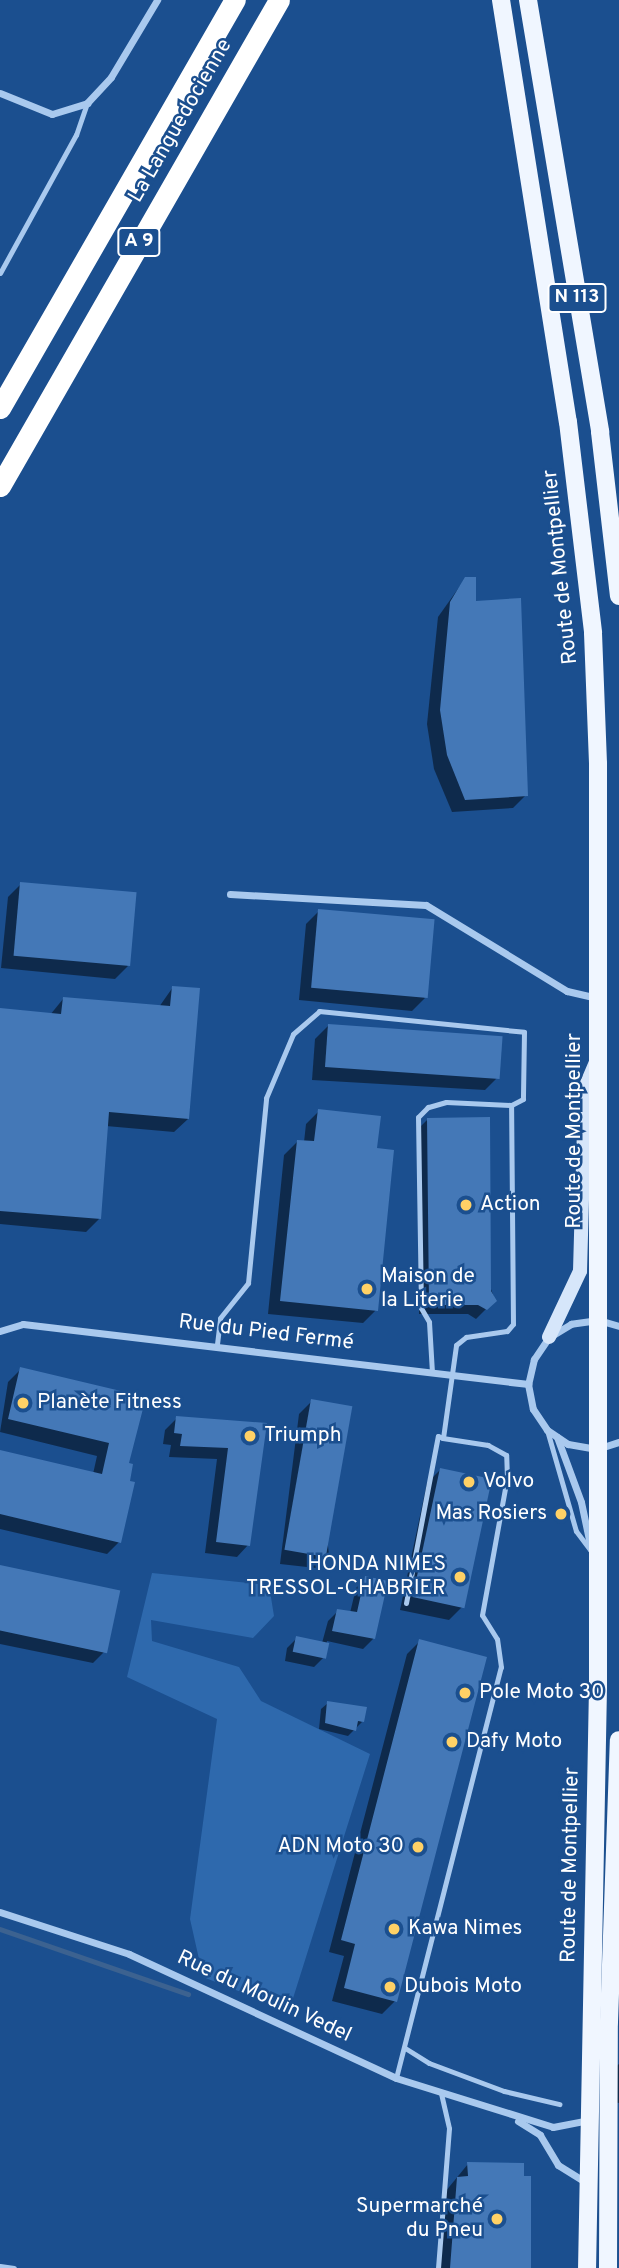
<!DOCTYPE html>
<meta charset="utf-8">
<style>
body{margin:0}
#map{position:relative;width:619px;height:2268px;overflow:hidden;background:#1b4f8f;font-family:Overpass,sans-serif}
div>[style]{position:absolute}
.green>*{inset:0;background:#2e69ad}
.shadow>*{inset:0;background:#0007}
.stream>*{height:5px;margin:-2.5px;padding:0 2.5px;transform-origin:2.5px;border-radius:2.5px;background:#3c6290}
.building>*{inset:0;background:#4478b7;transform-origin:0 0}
.lane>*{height:5px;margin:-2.5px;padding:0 2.5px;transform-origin:2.5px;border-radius:2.5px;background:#a9c9ee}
.street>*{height:7px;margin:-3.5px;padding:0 3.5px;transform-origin:3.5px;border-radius:3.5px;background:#a9c9ee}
.secondary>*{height:14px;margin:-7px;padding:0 7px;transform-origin:7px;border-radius:7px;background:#d6e6fa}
.primary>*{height:18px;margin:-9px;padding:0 9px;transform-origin:9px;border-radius:9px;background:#f0f6ff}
.highway>*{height:21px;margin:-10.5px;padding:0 10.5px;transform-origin:10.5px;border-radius:10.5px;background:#fff}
.dots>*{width:19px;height:19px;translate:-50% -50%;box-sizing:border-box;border:4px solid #1b4f8f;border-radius:50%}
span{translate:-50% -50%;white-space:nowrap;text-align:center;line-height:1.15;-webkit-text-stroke:5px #1b4f8f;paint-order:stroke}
.shield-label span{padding:2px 5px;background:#1b4f8f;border:2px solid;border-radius:5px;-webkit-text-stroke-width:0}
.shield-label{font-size:19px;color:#fff;font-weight:700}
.street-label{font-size:21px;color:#fff}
.poi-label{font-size:21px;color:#fff}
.left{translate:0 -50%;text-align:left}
.right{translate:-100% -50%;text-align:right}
</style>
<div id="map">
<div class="green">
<i style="clip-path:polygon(152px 1573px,269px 1585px,274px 1616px,253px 1638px,151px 1620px,152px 1641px,239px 1667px,261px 1701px,370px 1754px,289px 2011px,203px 1977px,190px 1919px,217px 1719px,127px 1677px)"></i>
</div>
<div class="shadow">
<i style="clip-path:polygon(465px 579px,526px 795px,513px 808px,452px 812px,434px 769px,427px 724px,438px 617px)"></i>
<i style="clip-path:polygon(21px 884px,128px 966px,115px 979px,1px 968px,8px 897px)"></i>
<i style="clip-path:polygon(319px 911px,425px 998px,412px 1011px,299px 1000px,306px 924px)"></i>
<i style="clip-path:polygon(173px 987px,188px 1119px,174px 1132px,106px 1126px,99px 1219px,86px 1232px,0 1224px,0 1010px,50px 1015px,63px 999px,159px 1007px)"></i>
<i style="clip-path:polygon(328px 1026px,498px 1077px,485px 1090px,312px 1080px,315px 1039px)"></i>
<i style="clip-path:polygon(319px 1111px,375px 1150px,376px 1310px,363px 1323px,268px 1314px,284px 1155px,297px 1142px,304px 1142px,306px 1124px)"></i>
<i style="clip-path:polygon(428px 1119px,495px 1300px,476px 1319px,468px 1314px,419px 1314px,418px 1129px)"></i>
<i style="clip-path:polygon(21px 1369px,144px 1399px,126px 1465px,119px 1542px,107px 1554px,0 1529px,0 1452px,93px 1474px,97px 1456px,0 1432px,8px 1382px)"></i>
<i style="clip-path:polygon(312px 1401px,329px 1555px,316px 1568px,280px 1564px,299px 1414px)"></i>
<i style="clip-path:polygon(177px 1418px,265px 1425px,248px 1545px,237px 1557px,205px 1553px,217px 1459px,169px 1457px,171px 1445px,163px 1444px,165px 1430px)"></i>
<i style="clip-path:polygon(440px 1470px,462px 1607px,449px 1620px,400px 1610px,427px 1483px)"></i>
<i style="clip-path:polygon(0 1567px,118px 1591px,106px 1650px,93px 1663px,0 1644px)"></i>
<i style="clip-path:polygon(366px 1578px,373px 1639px,363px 1649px,327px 1641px,324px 1657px,314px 1667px,285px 1661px,287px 1648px,297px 1638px,322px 1643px,328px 1621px,338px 1611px,350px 1613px,356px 1588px)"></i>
<i style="clip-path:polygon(420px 1641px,395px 2001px,382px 2014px,332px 2001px,344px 1956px,329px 1952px,407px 1654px)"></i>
<i style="clip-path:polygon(328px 1703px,362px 1722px,348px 1736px,319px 1729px,321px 1709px)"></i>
<i style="clip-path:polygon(619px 2064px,619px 2103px,613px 2102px,613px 2069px)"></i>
<i style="clip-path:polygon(468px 2164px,529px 2268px,439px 2268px,445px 2192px)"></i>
</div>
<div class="stream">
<i style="left:0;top:1929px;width:199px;rotate:19.1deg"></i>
</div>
<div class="building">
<i style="clip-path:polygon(465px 577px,476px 577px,476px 601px,521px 598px,528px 796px,465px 800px,447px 755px,440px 710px,450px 602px)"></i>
<i style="left:20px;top:882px;width:117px;height:74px;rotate:5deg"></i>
<i style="left:318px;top:909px;width:117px;height:79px;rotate:5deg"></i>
<i style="clip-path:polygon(172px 986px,200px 988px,189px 1119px,109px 1112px,101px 1219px,0 1211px,0 1008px,61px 1014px,63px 997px,170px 1006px)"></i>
<i style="left:328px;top:1024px;width:175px;height:43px;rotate:4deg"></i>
<i style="clip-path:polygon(318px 1109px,381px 1116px,377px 1148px,394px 1150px,378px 1311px,280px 1301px,297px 1140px,314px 1141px)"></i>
<i style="clip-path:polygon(490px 1117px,491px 1291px,497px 1301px,487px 1310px,478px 1305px,429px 1305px,427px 1118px)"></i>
<i style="clip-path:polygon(20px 1367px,146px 1397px,129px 1463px,133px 1464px,130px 1481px,135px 1482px,121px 1543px,0 1514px,0 1450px,102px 1474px,109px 1443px,8px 1419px)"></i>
<i style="left:311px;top:1399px;width:42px;height:153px;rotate:10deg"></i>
<i style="clip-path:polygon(176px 1416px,267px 1423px,250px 1546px,216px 1542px,228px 1448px,180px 1446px,182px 1434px,174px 1433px)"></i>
<i style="left:440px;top:1468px;width:53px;height:132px;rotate:12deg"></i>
<i style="left:0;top:1565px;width:123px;height:64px;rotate:12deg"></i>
<i style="clip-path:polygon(365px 1576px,388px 1581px,375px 1639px,332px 1631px,337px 1609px,357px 1612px)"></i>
<i style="left:296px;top:1636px;width:34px;height:16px;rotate:12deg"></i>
<i style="clip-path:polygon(419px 1639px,487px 1657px,397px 2002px,344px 1988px,355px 1944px,341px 1940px)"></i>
<i style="clip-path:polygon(327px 1701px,367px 1707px,364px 1722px,358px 1721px,356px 1731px,325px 1723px)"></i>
<i style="clip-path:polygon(467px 2162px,524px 2163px,524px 2176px,531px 2176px,531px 2268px,450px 2268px,457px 2177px,468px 2176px)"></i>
</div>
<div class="lane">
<i style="left:0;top:273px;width:158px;rotate:-61.2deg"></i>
<i style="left:76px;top:135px;width:34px;rotate:-71deg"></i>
<i style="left:217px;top:1344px;width:26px;rotate:-83deg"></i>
<i style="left:220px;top:1318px;width:45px;rotate:-51.3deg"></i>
<i style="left:248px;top:1283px;width:186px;rotate:-84.4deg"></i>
<i style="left:266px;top:1098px;width:69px;rotate:-67.1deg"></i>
<i style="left:293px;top:1034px;width:35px;rotate:-41deg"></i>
<i style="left:319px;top:1011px;width:206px;rotate:5.8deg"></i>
<i style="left:524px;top:1032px;width:67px;rotate:90.9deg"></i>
<i style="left:523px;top:1099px;width:13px;rotate:153deg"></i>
<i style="left:547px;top:1430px;width:105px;rotate:74deg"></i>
<i style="left:576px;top:1531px;width:25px;rotate:53deg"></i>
<i style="left:406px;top:1603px;width:170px;rotate:-79.2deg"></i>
<i style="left:438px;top:1436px;width:5px;rotate:22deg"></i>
<i style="left:405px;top:2048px;width:28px;rotate:32deg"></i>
<i style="left:429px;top:2063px;width:80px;rotate:20.5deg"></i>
<i style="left:504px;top:2091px;width:57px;rotate:13.3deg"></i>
<i style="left:396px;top:2078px;width:424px;rotate:-75.7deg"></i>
<i style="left:501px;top:1667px;width:28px;rotate:-98deg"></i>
<i style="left:497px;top:1639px;width:28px;rotate:-122deg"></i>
<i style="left:482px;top:1615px;width:139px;rotate:-79.7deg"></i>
<i style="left:507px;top:1478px;width:23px;rotate:-92deg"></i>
<i style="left:506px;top:1455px;width:21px;rotate:-151deg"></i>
<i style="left:488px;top:1445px;width:46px;rotate:-171.2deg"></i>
<i style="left:443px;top:1438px;width:94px;rotate:-82deg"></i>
<i style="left:456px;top:1345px;width:13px;rotate:-39deg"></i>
<i style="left:466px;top:1337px;width:41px;rotate:-8.3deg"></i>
<i style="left:507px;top:1331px;width:9px;rotate:-49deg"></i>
<i style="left:513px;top:1324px;width:219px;rotate:-90.5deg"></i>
<i style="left:511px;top:1105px;width:65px;rotate:-177.4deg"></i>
<i style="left:446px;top:1102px;width:19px;rotate:164deg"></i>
<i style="left:428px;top:1107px;width:14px;rotate:135deg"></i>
<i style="left:418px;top:1117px;width:191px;rotate:89.1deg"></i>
<i style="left:421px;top:1308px;width:16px;rotate:60deg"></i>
<i style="left:429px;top:1322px;width:50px;rotate:86.6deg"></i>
<i style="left:0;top:2266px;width:14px;rotate:8deg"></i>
<i style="left:438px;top:2268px;width:140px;rotate:-85.5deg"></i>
<i style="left:449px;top:2128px;width:36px;rotate:-103deg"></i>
</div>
<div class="street">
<i style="left:0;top:93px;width:56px;rotate:22deg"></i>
<i style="left:52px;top:114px;width:37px;rotate:-17deg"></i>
<i style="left:87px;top:103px;width:35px;rotate:-47deg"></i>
<i style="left:111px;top:77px;width:90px;rotate:-59.1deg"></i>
<i style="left:230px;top:894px;width:196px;rotate:3.2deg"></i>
<i style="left:426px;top:905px;width:165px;rotate:31.4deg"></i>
<i style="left:567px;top:991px;width:31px;rotate:13deg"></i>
<i style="left:619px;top:1326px;width:22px;rotate:-164deg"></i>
<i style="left:598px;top:1320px;width:27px;rotate:172deg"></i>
<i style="left:571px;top:1324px;width:26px;rotate:149deg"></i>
<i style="left:549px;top:1337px;width:27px;rotate:124deg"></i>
<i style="left:534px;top:1359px;width:26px;rotate:103deg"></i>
<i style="left:528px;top:1384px;width:25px;rotate:79deg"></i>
<i style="left:533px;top:1409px;width:25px;rotate:56deg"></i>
<i style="left:547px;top:1430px;width:25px;rotate:34deg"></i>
<i style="left:568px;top:1444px;width:29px;rotate:10deg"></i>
<i style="left:597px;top:1449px;width:23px;rotate:-18deg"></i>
<i style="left:0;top:1331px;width:24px;rotate:-17deg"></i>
<i style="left:23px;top:1324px;width:509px;rotate:6.78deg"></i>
<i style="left:557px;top:1437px;width:69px;rotate:69.7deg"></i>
<i style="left:581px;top:1502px;width:48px;rotate:78deg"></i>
<i style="left:0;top:1912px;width:136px;rotate:18deg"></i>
<i style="left:129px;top:1954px;width:294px;rotate:24.9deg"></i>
<i style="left:396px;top:2078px;width:164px;rotate:17.3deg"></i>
<i style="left:553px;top:2127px;width:36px;rotate:-11deg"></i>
<i style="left:518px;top:2121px;width:26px;rotate:32deg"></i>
<i style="left:540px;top:2135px;width:35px;rotate:59deg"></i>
<i style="left:558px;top:2165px;width:36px;rotate:32deg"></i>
</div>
<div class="secondary">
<i style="left:549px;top:1337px;width:73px;rotate:-64.8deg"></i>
<i style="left:580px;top:1271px;width:183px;rotate:-88.4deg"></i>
<i style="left:585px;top:1088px;width:28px;rotate:-67deg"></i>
</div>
<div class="primary">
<i style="left:501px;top:0;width:427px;rotate:81deg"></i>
<i style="left:568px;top:422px;width:212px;rotate:83.2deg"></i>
<i style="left:593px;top:633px;width:131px;rotate:87.8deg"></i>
<i style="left:598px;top:764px;width:923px;rotate:90deg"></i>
<i style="left:598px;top:1687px;width:581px;rotate:91.08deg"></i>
<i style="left:528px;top:0;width:438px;rotate:80.5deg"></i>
<i style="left:600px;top:432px;width:165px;rotate:83.4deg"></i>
<i style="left:608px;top:2268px;width:246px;rotate:-89.8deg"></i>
<i style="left:609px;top:2022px;width:282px;rotate:-88deg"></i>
</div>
<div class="highway">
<i style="left:0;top:408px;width:471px;rotate:-60.1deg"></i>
<i style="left:0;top:486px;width:560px;rotate:-60.14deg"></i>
</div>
<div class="dots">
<i style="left:466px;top:1205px;background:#ffd166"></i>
<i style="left:367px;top:1289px;background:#ffd166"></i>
<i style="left:23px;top:1403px;background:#ffd166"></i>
<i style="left:250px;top:1436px;background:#ffd166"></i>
<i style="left:469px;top:1482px;background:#ffd166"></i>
<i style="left:561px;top:1514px;background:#ffd166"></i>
<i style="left:460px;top:1577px;background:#ffd166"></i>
<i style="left:465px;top:1693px;background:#ffd166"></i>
<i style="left:452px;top:1742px;background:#ffd166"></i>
<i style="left:418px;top:1847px;background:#ffd166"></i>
<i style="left:394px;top:1929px;background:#ffd166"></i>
<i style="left:390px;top:1987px;background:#ffd166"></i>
<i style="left:497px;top:2219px;background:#ffd166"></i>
</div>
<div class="shield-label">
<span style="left:139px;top:242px">A 9</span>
<span style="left:577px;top:298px">N 113</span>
</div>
<div class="street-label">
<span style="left:181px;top:121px;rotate:-60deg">La Languedocienne</span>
<span style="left:561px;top:567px;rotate:-96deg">Route de Montpellier</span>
<span style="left:575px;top:1131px;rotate:-90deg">Route de Montpellier</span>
<span style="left:266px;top:1333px;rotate:7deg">Rue du Pied Fermé</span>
<span style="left:571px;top:1865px;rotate:-89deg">Route de Montpellier</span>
<span style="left:264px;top:1997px;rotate:25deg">Rue du Moulin Vedel</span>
</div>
<div class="poi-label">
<span class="left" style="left:480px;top:1205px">Action</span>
<span class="left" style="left:381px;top:1289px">Maison de<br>la Literie</span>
<span class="left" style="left:37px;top:1403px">Planète Fitness</span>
<span class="left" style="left:264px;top:1436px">Triumph</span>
<span class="left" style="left:483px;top:1482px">Volvo</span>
<span class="right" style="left:547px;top:1514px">Mas Rosiers</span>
<span class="right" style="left:446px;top:1577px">HONDA NIMES<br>TRESSOL-CHABRIER</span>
<span class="left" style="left:479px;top:1693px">Pole Moto 30</span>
<span class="left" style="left:466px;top:1742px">Dafy Moto</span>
<span class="right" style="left:404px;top:1847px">ADN Moto 30</span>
<span class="left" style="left:408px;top:1929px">Kawa Nimes</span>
<span class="left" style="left:404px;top:1987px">Dubois Moto</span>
<span class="right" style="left:483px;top:2219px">Supermarché<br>du Pneu</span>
</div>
</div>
